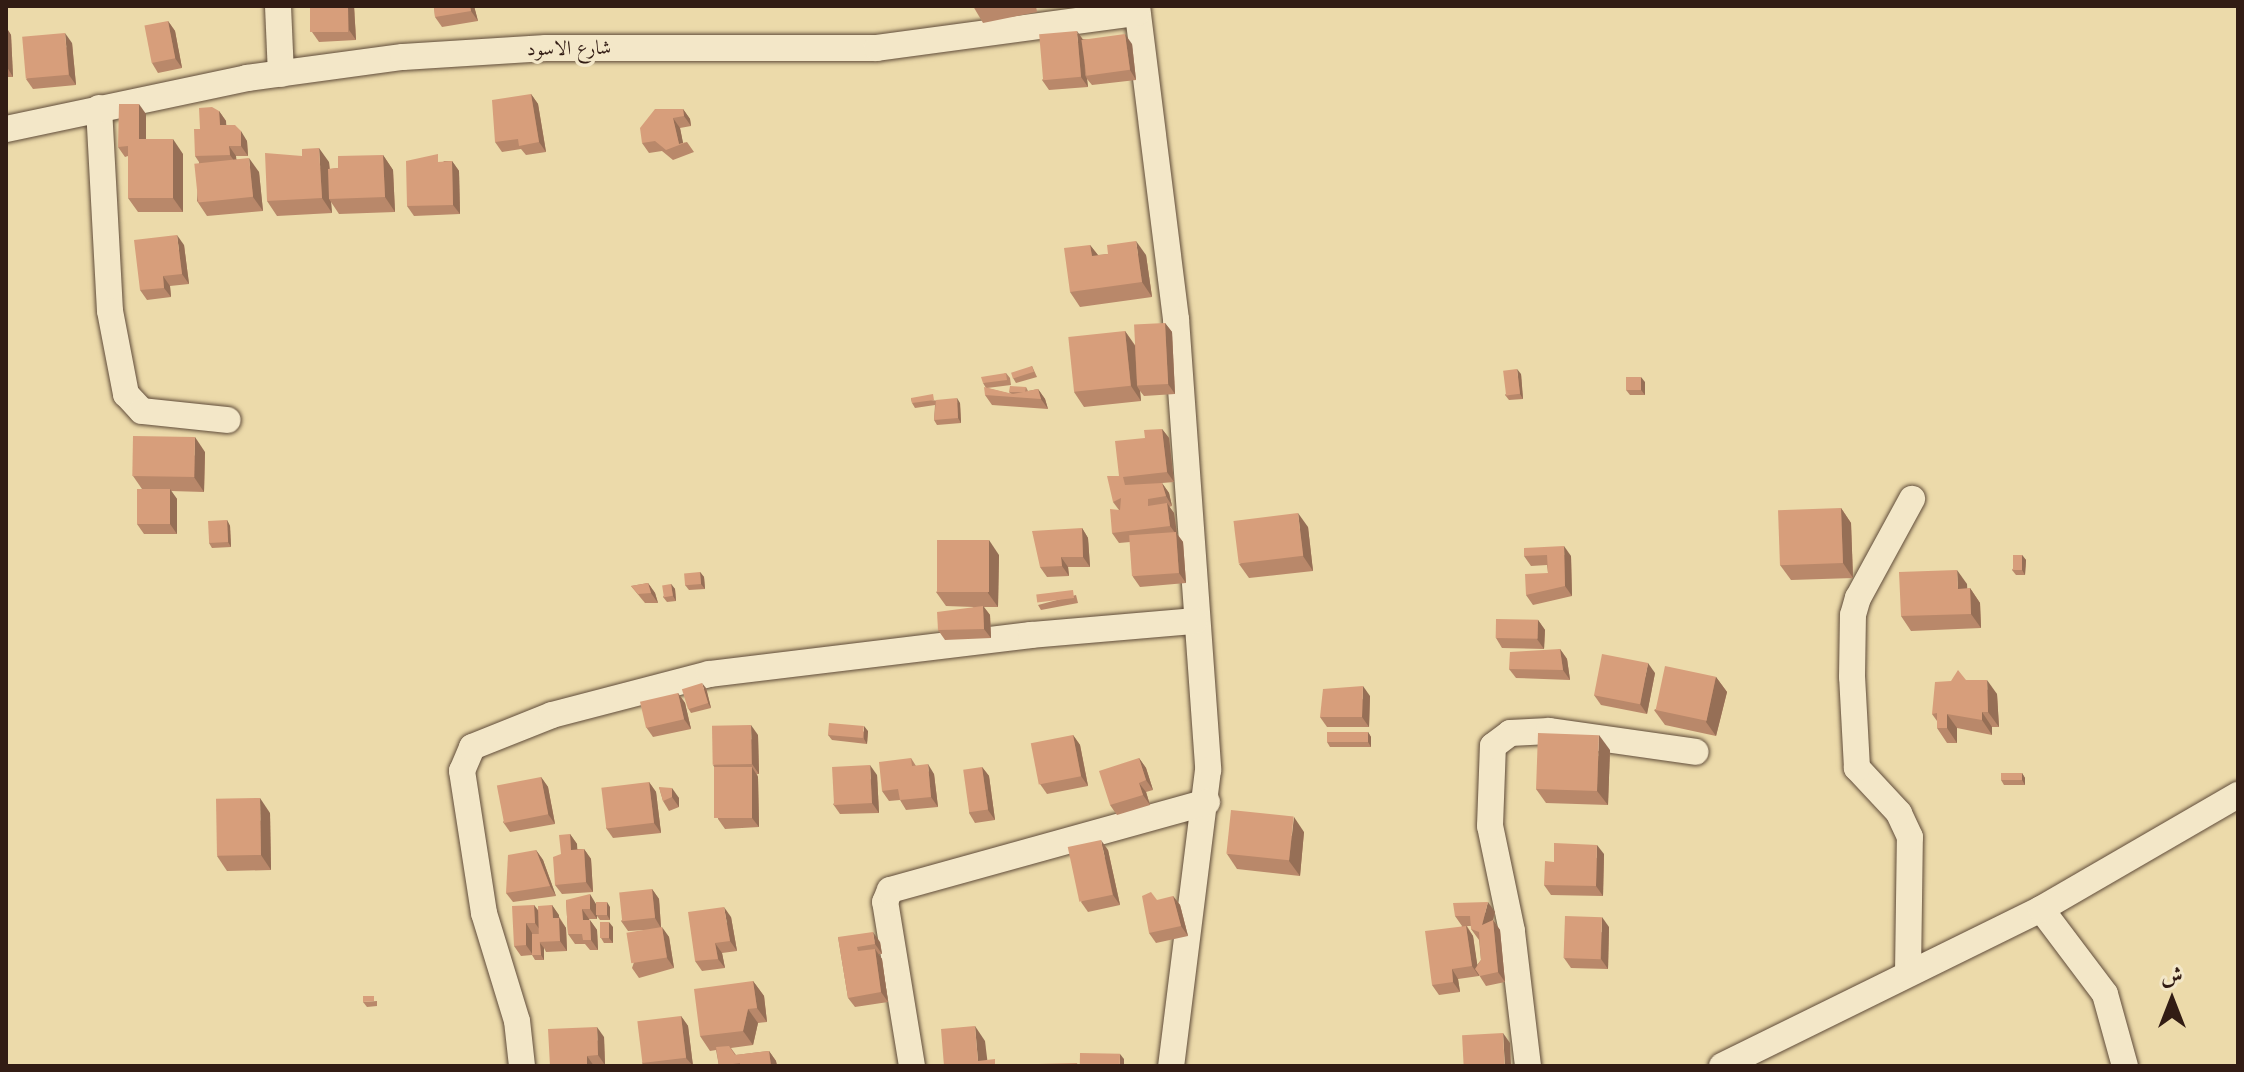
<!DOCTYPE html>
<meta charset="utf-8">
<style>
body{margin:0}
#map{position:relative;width:2244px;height:1072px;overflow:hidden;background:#ecdaaa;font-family:"Libre Caslon Text",Amiri,serif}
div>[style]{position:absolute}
.roads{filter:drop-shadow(0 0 2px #604c3a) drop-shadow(0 0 2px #604c3a)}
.minor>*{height:26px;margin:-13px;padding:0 13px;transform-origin:13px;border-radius:13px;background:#f3e7c8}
.wall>*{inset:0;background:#b9886a}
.shaded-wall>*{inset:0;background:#966f56}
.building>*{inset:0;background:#d79e7b;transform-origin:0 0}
span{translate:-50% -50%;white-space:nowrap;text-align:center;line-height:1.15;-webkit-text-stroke:7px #f3e7c8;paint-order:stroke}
.street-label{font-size:20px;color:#321c14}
.frame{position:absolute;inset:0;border:8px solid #321c14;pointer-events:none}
.north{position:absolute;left:2132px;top:960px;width:80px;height:80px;-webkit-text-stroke:6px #f3e7c8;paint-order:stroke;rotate:0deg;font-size:22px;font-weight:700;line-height:32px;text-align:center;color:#321c14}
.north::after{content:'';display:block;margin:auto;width:28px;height:36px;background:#321c14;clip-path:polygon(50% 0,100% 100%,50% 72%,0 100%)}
</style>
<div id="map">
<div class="roads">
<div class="minor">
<i style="left:278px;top:6px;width:68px;rotate:87.5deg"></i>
<i style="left:1137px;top:6px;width:315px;rotate:82.9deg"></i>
<i style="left:1176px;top:319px;width:452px;rotate:85.9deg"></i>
<i style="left:1208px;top:770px;width:298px;rotate:97.1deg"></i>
<i style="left:99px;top:108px;width:203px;rotate:86.9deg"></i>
<i style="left:110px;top:311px;width:85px;rotate:79.1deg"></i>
<i style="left:126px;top:394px;width:23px;rotate:47deg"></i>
<i style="left:142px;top:411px;width:86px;rotate:6deg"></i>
<i style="left:6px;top:129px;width:246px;rotate:-11.9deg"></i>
<i style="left:247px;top:78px;width:157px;rotate:-7.7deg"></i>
<i style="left:403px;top:57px;width:143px;rotate:-3.6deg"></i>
<i style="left:546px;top:48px;width:331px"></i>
<i style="left:877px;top:48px;width:262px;rotate:-7.7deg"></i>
<i style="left:2041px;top:909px;width:106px;rotate:53deg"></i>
<i style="left:2105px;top:994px;width:75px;rotate:74.5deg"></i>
<i style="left:1908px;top:973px;width:136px;rotate:-89.2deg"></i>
<i style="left:1910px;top:837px;width:26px;rotate:-115deg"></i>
<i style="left:1899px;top:813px;width:62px;rotate:-133deg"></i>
<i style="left:1857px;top:768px;width:91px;rotate:-93.1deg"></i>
<i style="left:1852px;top:677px;width:62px;rotate:-89.1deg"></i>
<i style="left:1853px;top:615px;width:18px;rotate:-74deg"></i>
<i style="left:1858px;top:598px;width:113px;rotate:-61.4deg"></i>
<i style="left:522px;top:1066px;width:45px;rotate:-96.3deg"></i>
<i style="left:517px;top:1021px;width:113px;rotate:-107deg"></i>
<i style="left:484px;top:913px;width:144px;rotate:-98.8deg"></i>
<i style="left:462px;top:771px;width:26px;rotate:-67deg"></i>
<i style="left:472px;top:747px;width:86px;rotate:-21.8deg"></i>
<i style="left:552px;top:715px;width:162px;rotate:-14.6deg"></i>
<i style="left:709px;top:674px;width:324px;rotate:-6.9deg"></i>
<i style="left:1031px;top:635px;width:164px;rotate:-4.9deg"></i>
<i style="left:912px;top:1066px;width:166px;rotate:-99.3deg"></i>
<i style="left:885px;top:902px;width:13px;rotate:-67deg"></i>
<i style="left:890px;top:890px;width:329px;rotate:-15.5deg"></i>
<i style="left:1528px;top:1066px;width:136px;rotate:-96.8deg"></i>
<i style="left:1512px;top:931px;width:107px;rotate:-101.8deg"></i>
<i style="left:1490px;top:826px;width:80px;rotate:-87.9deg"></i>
<i style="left:1493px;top:746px;width:21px;rotate:-37deg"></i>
<i style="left:1510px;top:733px;width:39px;rotate:-3deg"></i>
<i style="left:1549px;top:731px;width:148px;rotate:8.1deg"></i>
<i style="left:1722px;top:1066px;width:356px;rotate:-26.2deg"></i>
<i style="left:2041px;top:909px;width:228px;rotate:-30.1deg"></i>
</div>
</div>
<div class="wall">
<i style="clip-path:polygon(310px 6px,354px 6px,356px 40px,319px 42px,312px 32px)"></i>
<i style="clip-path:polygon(434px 6px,474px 6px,478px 21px,442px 27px,435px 17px)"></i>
<i style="clip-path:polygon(973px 6px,1036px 6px,1037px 12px,983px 23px)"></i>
<i style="clip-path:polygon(168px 21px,175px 31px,182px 68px,158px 73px,152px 63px)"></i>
<i style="clip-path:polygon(6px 27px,11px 35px,13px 77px,6px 77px)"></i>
<i style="clip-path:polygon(1083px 39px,1132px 44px,1136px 80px,1092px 85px,1087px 79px,1088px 87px,1049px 90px,1042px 80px)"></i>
<i style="clip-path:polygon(72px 43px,76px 85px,33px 89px,26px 79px)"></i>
<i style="clip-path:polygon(531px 94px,538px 104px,546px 152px,526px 155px,521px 149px,502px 152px,495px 142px)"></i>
<i style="clip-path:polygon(683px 109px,690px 119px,691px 126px,680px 128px,683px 143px,687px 142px,694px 152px,673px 160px,662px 151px,649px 153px,642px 143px)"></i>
<i style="clip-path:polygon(219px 111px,226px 121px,226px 125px,247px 141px,248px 156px,236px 156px,236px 159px,259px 172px,263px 211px,207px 216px,197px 201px,199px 162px,195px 156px,200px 129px)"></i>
<i style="clip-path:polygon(146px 114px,146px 139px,183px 154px,183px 212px,138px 212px,128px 198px,128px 156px,125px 157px,118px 147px)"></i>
<i style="clip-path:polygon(383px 155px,393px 170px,395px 212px,339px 214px,331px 202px,332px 213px,277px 216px,267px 201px,329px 162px,330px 169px,338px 168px)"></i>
<i style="clip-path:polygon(444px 161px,452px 161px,459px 171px,460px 214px,414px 216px,407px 206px)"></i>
<i style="clip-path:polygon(184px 245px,189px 284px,170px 286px,171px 297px,147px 300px,140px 290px)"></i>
<i style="clip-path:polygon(1090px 245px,1098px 255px,1108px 254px,1146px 255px,1152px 297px,1080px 307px,1070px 292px)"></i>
<i style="clip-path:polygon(1165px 323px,1172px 332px,1175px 394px,1144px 396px,1140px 391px,1141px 401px,1084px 407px,1074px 392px,1125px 331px,1135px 345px)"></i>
<i style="clip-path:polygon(1032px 366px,1037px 377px,1016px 383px,1013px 378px)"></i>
<i style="clip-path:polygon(1006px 373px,1010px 378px,1011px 385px,987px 388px,1011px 394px,1009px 392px,1026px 387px,1028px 391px,1038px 389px,1045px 399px,1048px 409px,992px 405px,985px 395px,986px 388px,983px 383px)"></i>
<i style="clip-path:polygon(1521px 374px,1523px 399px,1509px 400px,1505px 395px)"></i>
<i style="clip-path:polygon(1645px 382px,1645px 395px,1630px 395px,1626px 390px)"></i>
<i style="clip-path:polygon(911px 398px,960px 403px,961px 423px,937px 425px,934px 420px,935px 405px,915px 408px,912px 403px)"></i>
<i style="clip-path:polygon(1162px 429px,1169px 438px,1174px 482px,1162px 483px,1169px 493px,1172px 506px,1169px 507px,1174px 513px,1177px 534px,1183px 542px,1186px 583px,1140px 587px,1133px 577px,1130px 542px,1119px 543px,1112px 533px,1119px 510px,1113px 502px,1119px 476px)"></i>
<i style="clip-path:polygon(205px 452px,204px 492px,171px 491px,177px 499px,177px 534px,144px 534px,137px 524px,142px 489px,133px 476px)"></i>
<i style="clip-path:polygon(1841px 508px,1851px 523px,1853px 578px,1791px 580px,1780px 565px)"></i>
<i style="clip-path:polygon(227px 520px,230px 526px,231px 547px,212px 548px,209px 543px)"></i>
<i style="clip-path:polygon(1308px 527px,1313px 571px,1249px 578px,1239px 564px)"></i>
<i style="clip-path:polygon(1082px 528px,1088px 538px,1090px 567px,1068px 567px,1069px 576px,1047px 577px,1040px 567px)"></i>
<i style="clip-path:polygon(1524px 548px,1571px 556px,1572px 596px,1533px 605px,1526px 595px,1548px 573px,1547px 565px,1531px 566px,1524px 556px)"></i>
<i style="clip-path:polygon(999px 555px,998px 607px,984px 607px,990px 615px,991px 638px,945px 640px,938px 630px,974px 607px,946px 606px,936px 592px)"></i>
<i style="clip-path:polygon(2022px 555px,2026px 560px,2025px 575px,2016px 575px,2012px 570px)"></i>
<i style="clip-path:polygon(700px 572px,704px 577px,705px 589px,689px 590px,685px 585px)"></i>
<i style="clip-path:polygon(648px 583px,655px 593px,658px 603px,645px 603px,631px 586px)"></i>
<i style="clip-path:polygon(671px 584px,675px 589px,676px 601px,667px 602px,663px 597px)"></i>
<i style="clip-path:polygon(1967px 584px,1967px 589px,1970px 588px,1980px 603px,1981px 628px,1911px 631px,1901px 616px)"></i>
<i style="clip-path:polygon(1076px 595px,1078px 603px,1041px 610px,1038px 605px)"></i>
<i style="clip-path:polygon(1538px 620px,1545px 630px,1544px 649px,1502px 648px,1496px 638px)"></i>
<i style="clip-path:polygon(1560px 649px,1567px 659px,1570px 680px,1516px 678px,1509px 669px)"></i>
<i style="clip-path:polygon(1655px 673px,1647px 714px,1601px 705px,1594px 695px)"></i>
<i style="clip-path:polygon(1716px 677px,1727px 692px,1716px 736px,1665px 725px,1654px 710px)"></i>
<i style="clip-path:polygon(1966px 680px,1997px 694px,1999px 727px,1992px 727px,1992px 735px,1957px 728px,1957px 743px,1947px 743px,1937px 728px,1937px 721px,1932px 714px)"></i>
<i style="clip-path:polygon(706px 688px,711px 708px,691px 713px,688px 708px)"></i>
<i style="clip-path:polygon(678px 693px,685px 703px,691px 729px,653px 737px,646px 727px)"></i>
<i style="clip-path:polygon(1370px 696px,1369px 727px,1327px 727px,1320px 717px)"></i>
<i style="clip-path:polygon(868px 731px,867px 744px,832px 740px,828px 735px)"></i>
<i style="clip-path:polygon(1368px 732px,1371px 737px,1371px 747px,1330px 747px,1327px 742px)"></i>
<i style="clip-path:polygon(758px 735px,759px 774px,757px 774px,758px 777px,759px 827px,725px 829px,718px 819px,716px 770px,713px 765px)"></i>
<i style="clip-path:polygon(1073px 735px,1080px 745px,1088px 786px,1047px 794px,1040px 784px)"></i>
<i style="clip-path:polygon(1610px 750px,1608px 805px,1546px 803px,1536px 789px)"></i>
<i style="clip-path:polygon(911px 758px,916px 766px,934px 774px,938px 807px,906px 810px,900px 800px,889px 801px,882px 791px)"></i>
<i style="clip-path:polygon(1139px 758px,1146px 768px,1153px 790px,1146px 792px,1150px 805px,1117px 815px,1110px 805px)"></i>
<i style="clip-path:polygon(982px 767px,989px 776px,995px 820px,975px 823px,969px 813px)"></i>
<i style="clip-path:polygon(2022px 773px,2025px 778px,2025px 785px,2004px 785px,2001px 780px)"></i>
<i style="clip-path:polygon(877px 775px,879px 813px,840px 814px,833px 804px)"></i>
<i style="clip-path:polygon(541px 777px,548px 787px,555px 824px,510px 832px,503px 822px)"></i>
<i style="clip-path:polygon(649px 782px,656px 792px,661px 833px,613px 838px,606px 828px)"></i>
<i style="clip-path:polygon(659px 787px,679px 798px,679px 807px,669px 811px,663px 801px)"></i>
<i style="clip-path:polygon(270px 813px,271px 870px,227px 871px,217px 856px)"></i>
<i style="clip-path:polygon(1304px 832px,1300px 876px,1237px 869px,1227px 854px)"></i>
<i style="clip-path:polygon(570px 834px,577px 844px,577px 849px,584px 849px,591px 859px,593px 892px,562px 894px,555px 885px,561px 854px)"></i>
<i style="clip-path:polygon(536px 850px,543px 860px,556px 896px,513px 902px,506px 893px)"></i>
<i style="clip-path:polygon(1108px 850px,1120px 905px,1088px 912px,1081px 902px)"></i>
<i style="clip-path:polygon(1604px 854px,1603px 896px,1551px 895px,1544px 885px)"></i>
<i style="clip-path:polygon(652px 889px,659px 899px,661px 927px,669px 937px,674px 968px,639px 978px,632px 968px,645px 930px,628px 931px,621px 921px)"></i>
<i style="clip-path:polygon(1173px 896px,1180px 905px,1188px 936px,1156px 943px,1149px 933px)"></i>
<i style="clip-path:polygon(566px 900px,596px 904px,610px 907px,610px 920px,600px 920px,597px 916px,597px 919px,589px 919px,597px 930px,598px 950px,590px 950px,585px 944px,575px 944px,568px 934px)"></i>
<i style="clip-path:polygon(534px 905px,538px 910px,552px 905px,566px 928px,567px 951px,546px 952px,544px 948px,544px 960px,535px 960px,532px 955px,521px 956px,514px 946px)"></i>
<i style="clip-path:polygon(evenodd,1495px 912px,1493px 920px,1500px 930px,1505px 982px,1486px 986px,1479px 975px,1479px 976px,1458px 979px,1460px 992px,1439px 995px,1432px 985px,1462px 926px,1455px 916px,1495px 912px,1467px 926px,1471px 926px,1471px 929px,1479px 940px,1481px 960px,1477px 965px,1473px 936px,1467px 926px)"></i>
<i style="clip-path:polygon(731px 917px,737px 951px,722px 953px,725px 968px,702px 971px,695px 961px)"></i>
<i style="clip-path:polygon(613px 927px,613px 943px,604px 943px,601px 938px)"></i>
<i style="clip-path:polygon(1609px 927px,1608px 969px,1571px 968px,1564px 958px)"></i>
<i style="clip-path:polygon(838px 937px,880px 942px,882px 954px,878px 954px,882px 959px,888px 1002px,855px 1007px,848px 998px)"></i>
<i style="clip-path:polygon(753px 981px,764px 996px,767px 1022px,758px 1023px,753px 1045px,731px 1048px,736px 1055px,769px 1051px,776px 1061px,777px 1066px,719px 1066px,716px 1050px,710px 1051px,700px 1036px)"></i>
<i style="clip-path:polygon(377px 1001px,377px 1006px,367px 1007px,363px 1002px)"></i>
<i style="clip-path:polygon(681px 1016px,688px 1026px,693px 1066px,644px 1066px,642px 1063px)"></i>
<i style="clip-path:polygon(604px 1037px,605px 1065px,550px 1066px)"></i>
</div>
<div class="shaded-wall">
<i style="clip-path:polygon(348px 6px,354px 6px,356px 40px,349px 30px)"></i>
<i style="clip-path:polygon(470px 6px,474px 6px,478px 21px,471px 11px)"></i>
<i style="clip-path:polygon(168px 21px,175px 31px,182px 68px,175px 58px)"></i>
<i style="clip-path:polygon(6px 27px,11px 35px,13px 77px,7px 67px)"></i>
<i style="clip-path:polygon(1077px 31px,1084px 41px,1085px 75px,1087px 79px,1088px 87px,1081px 77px)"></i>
<i style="clip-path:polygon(65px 33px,72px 43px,76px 85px,69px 75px)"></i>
<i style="clip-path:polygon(1125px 34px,1132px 44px,1136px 80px,1130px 70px)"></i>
<i style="clip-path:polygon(531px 94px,538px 104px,546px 152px,539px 142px)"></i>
<i style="clip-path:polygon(139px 104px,146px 114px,146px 154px,139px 144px)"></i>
<i style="clip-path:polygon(683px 109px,690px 119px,691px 126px,684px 116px)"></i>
<i style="clip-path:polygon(219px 111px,226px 121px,227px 135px,220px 125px)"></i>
<i style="clip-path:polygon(673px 118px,680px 128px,683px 143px,679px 144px)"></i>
<i style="clip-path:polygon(241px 131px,247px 141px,248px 156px,241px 146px)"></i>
<i style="clip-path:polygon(173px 139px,183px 154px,183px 212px,173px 198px)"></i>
<i style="clip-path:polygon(229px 146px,236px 156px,237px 165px,230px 155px)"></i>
<i style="clip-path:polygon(319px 148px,329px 162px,331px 199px,329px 199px,331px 202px,332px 213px,322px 198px)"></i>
<i style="clip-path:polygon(383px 155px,393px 170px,395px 212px,385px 197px)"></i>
<i style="clip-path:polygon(249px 158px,259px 172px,263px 211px,253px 197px)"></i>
<i style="clip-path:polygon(452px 161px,459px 171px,460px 214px,453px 205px)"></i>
<i style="clip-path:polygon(177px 235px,184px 245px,189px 284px,182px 274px)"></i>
<i style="clip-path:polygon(1136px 241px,1146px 255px,1152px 297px,1142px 282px)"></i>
<i style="clip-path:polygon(1090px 245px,1101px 259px,1092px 256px)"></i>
<i style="clip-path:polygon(163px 276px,170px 286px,171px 297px,164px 288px)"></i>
<i style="clip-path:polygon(1165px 323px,1172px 332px,1175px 394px,1168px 384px)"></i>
<i style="clip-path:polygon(1125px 331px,1135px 346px,1137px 386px,1140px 391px,1141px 401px,1131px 386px)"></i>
<i style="clip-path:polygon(1517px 369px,1521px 374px,1523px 399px,1520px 394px)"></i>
<i style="clip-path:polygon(1641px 377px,1645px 382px,1645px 395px,1641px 390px)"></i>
<i style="clip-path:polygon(1038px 389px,1045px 399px,1048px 409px,1041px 399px)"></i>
<i style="clip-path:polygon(957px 398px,960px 403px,961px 423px,958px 418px)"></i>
<i style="clip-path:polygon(1162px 429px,1169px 438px,1174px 482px,1167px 472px)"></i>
<i style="clip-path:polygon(195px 437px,205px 452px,204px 492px,194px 477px)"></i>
<i style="clip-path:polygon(1162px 483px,1169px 493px,1172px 506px,1166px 496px)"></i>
<i style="clip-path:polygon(170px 489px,177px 499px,177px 534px,170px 524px)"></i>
<i style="clip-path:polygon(1167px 503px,1174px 513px,1177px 534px,1183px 542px,1186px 583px,1179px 573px,1176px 534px,1170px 526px)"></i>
<i style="clip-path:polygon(1841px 508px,1851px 523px,1853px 578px,1843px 563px)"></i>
<i style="clip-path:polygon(1298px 513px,1308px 527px,1313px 571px,1303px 556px)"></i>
<i style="clip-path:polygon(227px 520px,230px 526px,231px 547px,228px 542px)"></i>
<i style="clip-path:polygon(1082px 528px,1088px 538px,1090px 567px,1083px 557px)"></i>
<i style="clip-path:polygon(989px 540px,999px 555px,998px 607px,988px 593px)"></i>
<i style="clip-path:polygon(1564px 546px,1571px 556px,1572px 596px,1565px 586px)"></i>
<i style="clip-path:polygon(2022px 555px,2026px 560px,2025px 575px,2022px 570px)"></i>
<i style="clip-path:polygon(1061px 557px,1068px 567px,1069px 576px,1062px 566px)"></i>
<i style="clip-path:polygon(1957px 570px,1967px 584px,1968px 603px,1958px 589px)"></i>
<i style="clip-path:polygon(700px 572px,704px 577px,705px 589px,701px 584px)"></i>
<i style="clip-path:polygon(648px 583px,655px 593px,658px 603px,651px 593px)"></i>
<i style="clip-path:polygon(671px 584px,675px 589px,676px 601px,673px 596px)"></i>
<i style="clip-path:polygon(1970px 588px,1980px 603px,1981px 628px,1971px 614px)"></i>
<i style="clip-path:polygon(983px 606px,990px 615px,991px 638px,984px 629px)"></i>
<i style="clip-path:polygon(1538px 620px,1545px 630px,1544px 649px,1537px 639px)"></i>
<i style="clip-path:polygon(1560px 649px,1567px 659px,1570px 680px,1563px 670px)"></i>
<i style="clip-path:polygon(1648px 663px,1655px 673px,1647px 714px,1640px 704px)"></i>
<i style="clip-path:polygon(1716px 677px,1727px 692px,1716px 736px,1706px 722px)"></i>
<i style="clip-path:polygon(1987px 680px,1997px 694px,1999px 727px,1988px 712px)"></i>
<i style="clip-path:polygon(702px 683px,706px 688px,711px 708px,708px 703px)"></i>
<i style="clip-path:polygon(1363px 686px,1370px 696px,1369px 727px,1362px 717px)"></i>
<i style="clip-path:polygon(678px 693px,685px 703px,691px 729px,684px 719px)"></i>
<i style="clip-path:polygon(1982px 712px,1992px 727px,1992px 735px,1982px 720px)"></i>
<i style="clip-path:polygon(1947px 714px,1957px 728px,1957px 743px,1947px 728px)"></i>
<i style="clip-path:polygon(751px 725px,758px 735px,759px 774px,752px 764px)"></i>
<i style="clip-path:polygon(864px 726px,868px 731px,867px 744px,864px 739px)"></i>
<i style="clip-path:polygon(1368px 732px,1371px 737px,1371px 747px,1368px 742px)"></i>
<i style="clip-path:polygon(1073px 735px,1080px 745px,1088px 786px,1081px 776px)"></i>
<i style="clip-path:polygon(1599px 735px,1610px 750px,1608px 805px,1597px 791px)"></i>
<i style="clip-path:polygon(1139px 758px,1146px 768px,1153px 790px,1146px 780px)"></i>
<i style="clip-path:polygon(928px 764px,934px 774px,938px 807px,931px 797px)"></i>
<i style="clip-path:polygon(870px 765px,877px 775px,879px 813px,872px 803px)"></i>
<i style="clip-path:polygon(752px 767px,758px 777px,759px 827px,752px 818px)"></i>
<i style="clip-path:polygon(982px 767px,989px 776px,995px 820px,988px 810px)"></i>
<i style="clip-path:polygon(2022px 773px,2025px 778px,2025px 785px,2022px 780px)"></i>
<i style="clip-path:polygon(541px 777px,548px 787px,555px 824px,548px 814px)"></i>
<i style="clip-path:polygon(649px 782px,656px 792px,661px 833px,654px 823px)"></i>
<i style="clip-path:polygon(1139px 783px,1146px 792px,1150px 805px,1143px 795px)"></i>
<i style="clip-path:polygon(672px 788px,679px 798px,679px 807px,672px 797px)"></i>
<i style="clip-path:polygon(260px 798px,270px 813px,271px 870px,261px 855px)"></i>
<i style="clip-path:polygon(1294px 817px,1304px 832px,1300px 876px,1289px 861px)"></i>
<i style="clip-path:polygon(570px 834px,577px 844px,578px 860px,571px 850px)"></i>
<i style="clip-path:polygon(1101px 840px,1108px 850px,1120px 905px,1113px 895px)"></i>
<i style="clip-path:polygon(1597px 845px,1604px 854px,1603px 896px,1596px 886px)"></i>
<i style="clip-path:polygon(584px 849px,591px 859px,593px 892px,586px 882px)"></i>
<i style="clip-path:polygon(536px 850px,543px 860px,556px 896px,550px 886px)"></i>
<i style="clip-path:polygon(652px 889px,659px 899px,661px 928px,655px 918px)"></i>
<i style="clip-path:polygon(590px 894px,596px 904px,597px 919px,590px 909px)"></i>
<i style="clip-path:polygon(1173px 896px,1180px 905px,1188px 936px,1181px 926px)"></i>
<i style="clip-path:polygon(607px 902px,610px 907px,610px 920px,607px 915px)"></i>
<i style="clip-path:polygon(1488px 902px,1495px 912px,1489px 935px,1482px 925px)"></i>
<i style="clip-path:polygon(534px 905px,541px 915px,542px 933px,535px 923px)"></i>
<i style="clip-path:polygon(552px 905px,559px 915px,559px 924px,559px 918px,566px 928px,567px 951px,560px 941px,553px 918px)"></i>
<i style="clip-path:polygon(724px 907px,731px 917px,737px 951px,730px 941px)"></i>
<i style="clip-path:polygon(582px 909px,589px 919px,590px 930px,583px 920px)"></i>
<i style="clip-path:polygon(1602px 917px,1609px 927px,1608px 969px,1601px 959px)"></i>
<i style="clip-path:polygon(590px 920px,597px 930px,598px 950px,591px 940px)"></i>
<i style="clip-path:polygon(1493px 920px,1500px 930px,1505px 982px,1498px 972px)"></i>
<i style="clip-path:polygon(609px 922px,613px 927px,613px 943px,609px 938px)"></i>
<i style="clip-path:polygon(526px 923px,532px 933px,533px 955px,526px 945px)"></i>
<i style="clip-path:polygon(1466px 926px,1473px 936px,1479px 976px,1472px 966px)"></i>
<i style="clip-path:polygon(662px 927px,669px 937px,674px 968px,667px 958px)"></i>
<i style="clip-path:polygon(873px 932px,880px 942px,882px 954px,875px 944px)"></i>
<i style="clip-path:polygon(540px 943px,544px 948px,544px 960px,541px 955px)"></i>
<i style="clip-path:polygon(715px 943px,722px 953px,725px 968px,718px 959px)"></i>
<i style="clip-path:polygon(875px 949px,882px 959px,888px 1002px,881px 992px)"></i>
<i style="clip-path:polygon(1452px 969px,1458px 979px,1460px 992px,1453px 982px)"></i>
<i style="clip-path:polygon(753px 981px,764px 996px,767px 1022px,757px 1008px)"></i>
<i style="clip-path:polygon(748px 1009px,758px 1023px,753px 1045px,743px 1031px)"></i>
<i style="clip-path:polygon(681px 1016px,688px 1026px,693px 1066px,686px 1058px)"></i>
<i style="clip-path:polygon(975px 1026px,985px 1041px,988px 1066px,978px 1061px)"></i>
<i style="clip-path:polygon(597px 1027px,604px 1037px,605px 1065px,598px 1055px)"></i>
<i style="clip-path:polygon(1503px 1033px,1510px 1043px,1511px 1066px,1505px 1066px)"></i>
<i style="clip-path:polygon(769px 1051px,776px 1061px,777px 1066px,771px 1066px)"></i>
<i style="clip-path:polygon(1120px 1054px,1124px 1059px,1124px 1066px,1120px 1066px)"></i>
<i style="clip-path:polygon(587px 1056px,594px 1066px,587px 1066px)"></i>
</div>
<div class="building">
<i style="left:310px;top:6px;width:38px;height:26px"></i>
<i style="clip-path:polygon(434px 6px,470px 6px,471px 11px,435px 17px)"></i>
<i style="left:168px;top:21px;width:38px;height:24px;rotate:79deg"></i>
<i style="left:1077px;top:31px;width:46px;height:38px;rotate:85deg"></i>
<i style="left:65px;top:33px;width:42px;height:43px;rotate:85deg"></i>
<i style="left:1125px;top:34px;width:36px;height:44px;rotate:82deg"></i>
<i style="clip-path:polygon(531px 94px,539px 142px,519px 146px,518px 139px,495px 142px,492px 100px)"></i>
<i style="clip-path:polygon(119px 104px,139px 104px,139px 139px,128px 139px,128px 146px,118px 147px)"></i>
<i style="clip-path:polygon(212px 107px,219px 111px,220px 125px,235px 125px,241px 131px,241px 146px,229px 146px,230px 155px,195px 156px,194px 129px,200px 129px,199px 108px)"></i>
<i style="clip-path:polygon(655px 109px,683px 109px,684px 116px,673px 118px,679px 144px,687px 142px,666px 150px,655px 141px,642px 143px,640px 128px)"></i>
<i style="left:128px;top:139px;width:45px;height:59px"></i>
<i style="clip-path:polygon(319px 148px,322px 198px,267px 201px,265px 153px,302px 156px,302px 149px)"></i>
<i style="clip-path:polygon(438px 154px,438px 162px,452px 161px,453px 205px,407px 206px,406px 161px)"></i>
<i style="clip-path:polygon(383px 155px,385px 197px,329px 199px,328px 169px,338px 168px,338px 156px)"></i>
<i style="left:249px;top:158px;width:39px;height:55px;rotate:84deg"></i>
<i style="clip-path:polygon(177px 235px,182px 274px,163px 276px,164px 288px,140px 290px,134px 240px)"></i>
<i style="clip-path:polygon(1136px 241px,1142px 282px,1070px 292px,1064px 248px,1090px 245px,1092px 256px,1108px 254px,1107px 245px)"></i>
<i style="left:1165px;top:323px;width:61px;height:31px;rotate:87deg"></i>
<i style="left:1125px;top:331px;width:55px;height:57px;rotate:84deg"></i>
<i style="left:1032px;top:366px;width:6px;height:22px;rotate:72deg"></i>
<i style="left:1517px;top:369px;width:25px;height:14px;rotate:83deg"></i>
<i style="clip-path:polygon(1006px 373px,1007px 380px,983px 383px,981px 377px)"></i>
<i style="left:1626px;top:377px;width:15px;height:13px"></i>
<i style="clip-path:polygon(1010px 386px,1026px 387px,1025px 392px,1009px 392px)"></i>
<i style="clip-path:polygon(984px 387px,1013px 394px,1038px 389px,1041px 399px,985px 395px)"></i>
<i style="clip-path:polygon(933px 394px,934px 400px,912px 403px,911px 398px)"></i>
<i style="clip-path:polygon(957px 398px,958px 418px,934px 420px,936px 400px)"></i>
<i style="clip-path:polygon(1162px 429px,1167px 472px,1123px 477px,1125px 485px,1162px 483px,1166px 496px,1148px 499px,1148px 506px,1167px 503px,1170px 526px,1112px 533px,1110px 509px,1120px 510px,1121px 498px,1113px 502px,1107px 476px,1119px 476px,1115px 441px,1145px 438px,1144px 430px)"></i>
<i style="left:133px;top:436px;width:62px;height:40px;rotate:1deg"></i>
<i style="left:137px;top:489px;width:33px;height:35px"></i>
<i style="left:1841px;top:508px;width:55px;height:63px;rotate:88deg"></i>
<i style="left:1298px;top:513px;width:43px;height:65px;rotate:83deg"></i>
<i style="left:227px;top:520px;width:22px;height:19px;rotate:87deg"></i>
<i style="clip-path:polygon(1082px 528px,1083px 557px,1061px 557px,1062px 566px,1040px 567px,1032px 531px)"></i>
<i style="left:1176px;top:532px;width:41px;height:47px;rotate:86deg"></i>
<i style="left:937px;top:540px;width:52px;height:52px"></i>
<i style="clip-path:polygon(1564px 546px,1565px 586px,1526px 595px,1525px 574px,1548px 573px,1547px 555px,1524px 556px,1524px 548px)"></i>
<i style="left:2013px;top:555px;width:9px;height:15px"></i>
<i style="clip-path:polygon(1957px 570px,1958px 589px,1970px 588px,1971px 614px,1901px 616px,1899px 572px)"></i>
<i style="left:700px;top:572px;width:12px;height:16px;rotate:85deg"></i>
<i style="clip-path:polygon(648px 583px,651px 593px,638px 594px,631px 586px)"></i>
<i style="left:671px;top:584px;width:12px;height:9px;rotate:81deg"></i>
<i style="left:1073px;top:590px;width:8px;height:37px;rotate:83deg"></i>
<i style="clip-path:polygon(983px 606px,984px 629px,938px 630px,937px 612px)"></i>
<i style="left:1496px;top:619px;width:42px;height:19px;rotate:1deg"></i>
<i style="clip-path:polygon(1560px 649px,1563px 670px,1509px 669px,1510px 652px)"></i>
<i style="left:1602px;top:654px;width:47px;height:42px;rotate:11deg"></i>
<i style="left:1665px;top:666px;width:52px;height:45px;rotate:12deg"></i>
<i style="clip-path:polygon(1958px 670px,1966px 680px,1987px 680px,1988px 712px,1982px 712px,1982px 720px,1947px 714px,1947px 728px,1937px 728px,1937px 713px,1932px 714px,1935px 682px,1951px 681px)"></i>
<i style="left:702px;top:683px;width:21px;height:21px;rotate:73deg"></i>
<i style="clip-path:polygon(1363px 686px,1362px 717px,1320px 717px,1323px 689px)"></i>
<i style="left:678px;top:693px;width:27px;height:39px;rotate:77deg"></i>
<i style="left:829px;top:723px;width:35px;height:12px;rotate:5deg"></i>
<i style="left:751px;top:725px;width:39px;height:39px;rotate:89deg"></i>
<i style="left:1368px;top:732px;width:10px;height:41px;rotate:90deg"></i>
<i style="left:1538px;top:733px;width:61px;height:56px;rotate:2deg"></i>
<i style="left:1073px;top:735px;width:42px;height:43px;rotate:79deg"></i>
<i style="clip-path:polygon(911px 758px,912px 766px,928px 764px,931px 797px,900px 800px,898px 789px,882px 791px,879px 762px)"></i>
<i style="clip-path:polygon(1139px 758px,1146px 780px,1139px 783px,1143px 795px,1110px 805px,1099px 771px)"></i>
<i style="left:870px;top:765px;width:38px;height:38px;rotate:87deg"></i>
<i style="left:752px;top:767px;width:51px;height:38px;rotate:90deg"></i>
<i style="left:982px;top:767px;width:43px;height:19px;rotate:82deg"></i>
<i style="left:2001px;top:773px;width:21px;height:7px"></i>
<i style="left:541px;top:777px;width:38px;height:45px;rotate:79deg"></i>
<i style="left:649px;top:782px;width:41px;height:48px;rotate:83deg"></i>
<i style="clip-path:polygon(659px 787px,672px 788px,672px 797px,663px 801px)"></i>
<i style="left:260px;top:798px;width:57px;height:44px;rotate:89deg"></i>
<i style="left:1231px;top:810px;width:63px;height:44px;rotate:6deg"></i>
<i style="clip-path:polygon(570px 834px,571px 850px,584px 849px,586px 882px,555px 885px,553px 857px,561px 854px,559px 835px)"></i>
<i style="left:1101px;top:840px;width:56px;height:34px;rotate:78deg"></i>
<i style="clip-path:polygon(1554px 843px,1597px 845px,1596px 886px,1544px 885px,1545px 861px,1554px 862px)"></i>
<i style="clip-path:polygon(536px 850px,550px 886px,506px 893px,508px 855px)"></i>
<i style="left:652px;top:889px;width:29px;height:33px;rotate:84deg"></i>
<i style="clip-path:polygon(1151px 892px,1157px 900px,1173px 896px,1181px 926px,1149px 933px,1142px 896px)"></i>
<i style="clip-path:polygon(590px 894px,590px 909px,582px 909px,583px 920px,590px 920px,591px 940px,583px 940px,582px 934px,568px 934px,566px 900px)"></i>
<i style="left:596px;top:902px;width:11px;height:13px"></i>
<i style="clip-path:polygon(1488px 902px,1482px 925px,1493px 920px,1498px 972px,1480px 976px,1475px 969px,1481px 960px,1479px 932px,1471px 929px,1470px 916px,1455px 916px,1453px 903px)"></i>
<i style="clip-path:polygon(534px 905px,535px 923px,526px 923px,526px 945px,514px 946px,512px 906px)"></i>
<i style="clip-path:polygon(552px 905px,553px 918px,559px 918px,560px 941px,539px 942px,538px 906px)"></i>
<i style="clip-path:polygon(724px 907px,730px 941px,715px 943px,718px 959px,695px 961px,688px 912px)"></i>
<i style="left:1565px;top:916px;width:37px;height:42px;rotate:2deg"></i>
<i style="left:600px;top:922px;width:9px;height:16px"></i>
<i style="clip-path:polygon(1466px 926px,1472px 966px,1452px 969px,1453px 982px,1432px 985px,1425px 931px)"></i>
<i style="left:662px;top:927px;width:31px;height:36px;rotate:81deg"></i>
<i style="clip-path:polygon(873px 932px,875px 944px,857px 947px,858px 951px,875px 949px,881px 992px,848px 998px,838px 937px)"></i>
<i style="clip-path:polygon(532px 934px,539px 934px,541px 955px,532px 955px)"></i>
<i style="clip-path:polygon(753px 981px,757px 1008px,748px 1009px,743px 1031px,700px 1036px,694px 989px)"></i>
<i style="clip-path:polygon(363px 996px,374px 996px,374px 1001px,363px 1002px)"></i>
<i style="left:681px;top:1016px;width:42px;height:44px;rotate:83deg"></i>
<i style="clip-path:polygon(975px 1026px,978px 1061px,995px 1059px,995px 1066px,944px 1066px,941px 1029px)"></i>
<i style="clip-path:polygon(597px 1027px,598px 1055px,587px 1056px,587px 1066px,550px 1066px,548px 1029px)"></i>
<i style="left:1503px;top:1033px;width:33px;height:41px;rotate:87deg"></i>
<i style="clip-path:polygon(729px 1046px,735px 1055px,769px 1051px,771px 1066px,740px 1066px,740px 1063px,719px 1066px,716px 1047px)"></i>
<i style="left:1080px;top:1053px;width:40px;height:13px;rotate:1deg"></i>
<i style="clip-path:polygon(1077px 1063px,1078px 1066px,1038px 1066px,1038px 1064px)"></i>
</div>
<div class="street-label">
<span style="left:569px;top:48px;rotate:-1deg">شارع الاسود</span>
</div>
<div class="frame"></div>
<div class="north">ش</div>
</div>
